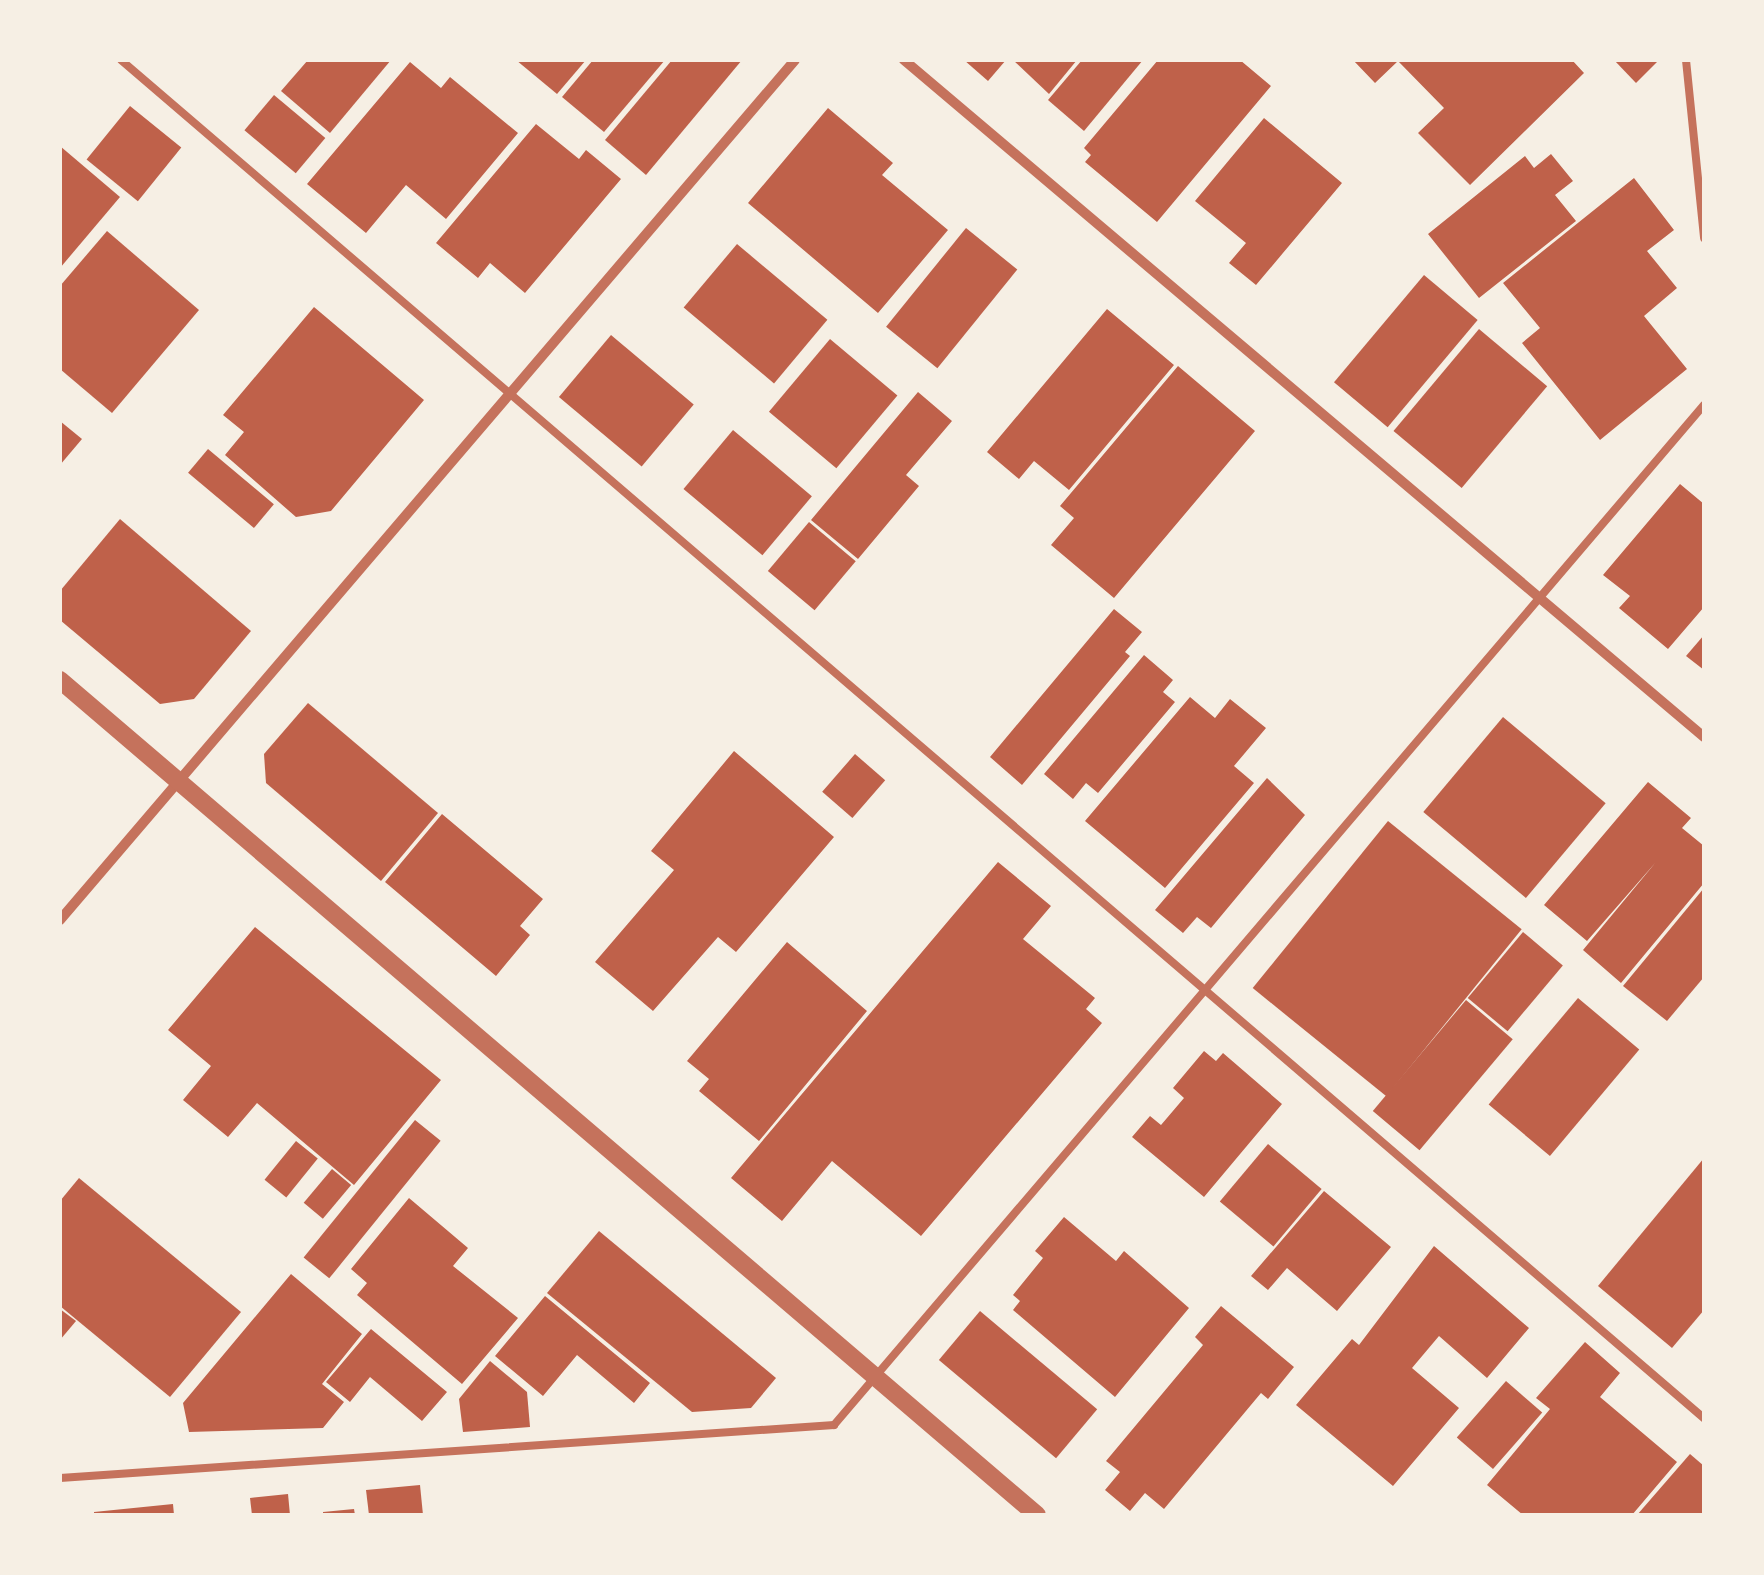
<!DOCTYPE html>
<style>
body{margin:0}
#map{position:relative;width:1764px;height:1575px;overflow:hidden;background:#f6efe4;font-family:Karla,sans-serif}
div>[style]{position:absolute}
.building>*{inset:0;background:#bf614a;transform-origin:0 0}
.service>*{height:8px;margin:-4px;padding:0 4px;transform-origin:4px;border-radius:4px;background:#c5725c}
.minor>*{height:10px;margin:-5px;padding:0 5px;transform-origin:5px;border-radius:5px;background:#c5725c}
.tertiary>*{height:18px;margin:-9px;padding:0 9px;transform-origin:9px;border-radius:9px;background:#c5725c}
span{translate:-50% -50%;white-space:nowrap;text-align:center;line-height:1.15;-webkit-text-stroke:9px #f6efe4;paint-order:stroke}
.frame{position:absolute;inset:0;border:62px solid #f6efe4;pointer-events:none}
</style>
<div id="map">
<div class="building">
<i style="clip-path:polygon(308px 60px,391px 60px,330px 133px,281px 91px)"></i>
<i style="clip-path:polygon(516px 60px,586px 60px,557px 94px)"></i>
<i style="clip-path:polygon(593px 60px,665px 60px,604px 132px,562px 97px)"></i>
<i style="clip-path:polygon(672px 60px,742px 60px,646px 175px,605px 140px)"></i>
<i style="clip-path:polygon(964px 60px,1006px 60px,988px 81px)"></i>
<i style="clip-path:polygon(1013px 60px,1077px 60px,1049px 94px)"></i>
<i style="clip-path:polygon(1082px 60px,1143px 60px,1084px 131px,1048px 100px)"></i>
<i style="clip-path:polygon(1158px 60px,1240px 60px,1271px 86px,1157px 222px,1085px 162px,1091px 155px,1084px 148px)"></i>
<i style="clip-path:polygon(1353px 60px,1572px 60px,1584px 73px,1470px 185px,1418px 133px,1444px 108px,1398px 61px,1375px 83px)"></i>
<i style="clip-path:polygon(1614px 60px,1659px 60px,1636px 83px)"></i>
<i style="clip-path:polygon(410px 62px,441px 88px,450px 77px,518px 133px,446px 219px,406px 185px,366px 233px,307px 184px)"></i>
<i style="left:274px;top:95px;width:67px;height:46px;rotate:40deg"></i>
<i style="left:130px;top:106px;width:66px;height:69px;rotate:39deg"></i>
<i style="clip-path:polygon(828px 108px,893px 163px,882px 175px,948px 230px,878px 313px,748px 203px)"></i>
<i style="clip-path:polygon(1264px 118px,1342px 183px,1256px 285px,1229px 263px,1246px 243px,1195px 201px)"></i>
<i style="clip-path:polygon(536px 124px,579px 159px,586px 150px,621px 179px,525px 293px,490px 263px,478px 278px,436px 243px)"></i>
<i style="clip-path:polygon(60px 146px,120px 197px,60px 268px)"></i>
<i style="clip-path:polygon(1551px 154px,1573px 181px,1555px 195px,1576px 221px,1479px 298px,1428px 234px,1525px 156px,1534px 168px)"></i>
<i style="clip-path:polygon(1634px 178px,1674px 230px,1647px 251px,1677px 288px,1644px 316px,1687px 369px,1600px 440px,1522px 343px,1540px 328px,1503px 283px)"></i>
<i style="left:966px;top:228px;width:66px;height:127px;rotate:39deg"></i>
<i style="clip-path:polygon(107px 231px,199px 310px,112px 413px,60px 369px,60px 286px)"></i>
<i style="left:737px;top:244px;width:118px;height:83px;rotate:40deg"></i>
<i style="left:1424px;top:275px;width:70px;height:140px;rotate:40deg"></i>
<i style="clip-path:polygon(314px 307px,424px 400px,331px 511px,296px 517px,225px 455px,244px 432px,223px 415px)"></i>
<i style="clip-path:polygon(1107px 309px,1174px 365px,1069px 490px,1034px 461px,1019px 479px,987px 452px)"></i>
<i style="left:1479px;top:329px;width:89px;height:133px;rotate:40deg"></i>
<i style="left:611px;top:335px;width:108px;height:81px;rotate:40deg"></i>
<i style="left:830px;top:339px;width:88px;height:95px;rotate:40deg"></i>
<i style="clip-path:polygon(1178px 366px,1255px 431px,1114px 598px,1051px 545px,1074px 518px,1060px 506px)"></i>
<i style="clip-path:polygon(918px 392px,952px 421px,906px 475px,919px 486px,858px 559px,811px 520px)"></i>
<i style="clip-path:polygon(60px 421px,82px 439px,60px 465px)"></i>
<i style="left:733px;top:430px;width:103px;height:77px;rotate:40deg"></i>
<i style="left:208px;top:449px;width:86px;height:31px;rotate:40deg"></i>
<i style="clip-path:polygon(1680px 484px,1704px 504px,1704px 607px,1668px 649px,1619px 608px,1630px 596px,1603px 575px)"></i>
<i style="clip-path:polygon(120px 519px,251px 631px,194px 699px,160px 704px,60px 620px,60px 591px)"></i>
<i style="left:809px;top:522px;width:61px;height:64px;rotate:40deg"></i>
<i style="clip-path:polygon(1114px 609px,1142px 632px,1125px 652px,1130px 656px,1022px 785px,990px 757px)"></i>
<i style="clip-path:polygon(1704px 635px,1704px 670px,1686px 656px)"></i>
<i style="clip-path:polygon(1144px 655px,1173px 680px,1163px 692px,1175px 702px,1098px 793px,1086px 783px,1073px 799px,1044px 774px)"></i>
<i style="clip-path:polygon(1190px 697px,1215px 718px,1230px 699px,1266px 728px,1234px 766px,1254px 783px,1165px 888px,1085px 821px)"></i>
<i style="clip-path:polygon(308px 703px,438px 813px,381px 881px,266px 783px,264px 754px)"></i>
<i style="left:1503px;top:717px;width:134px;height:124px;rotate:40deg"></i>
<i style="clip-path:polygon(734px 751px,834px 837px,736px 952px,718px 937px,653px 1011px,595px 962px,674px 870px,651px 851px)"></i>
<i style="left:855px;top:754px;width:40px;height:50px;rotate:41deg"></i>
<i style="clip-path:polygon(1267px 778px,1305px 815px,1211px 928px,1197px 917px,1183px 933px,1155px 910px)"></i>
<i style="clip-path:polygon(1648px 782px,1691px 818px,1682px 828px,1704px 846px,1704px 883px,1621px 983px,1583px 950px,1656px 862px,1587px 941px,1544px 905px)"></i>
<i style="clip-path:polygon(442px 814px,543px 899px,520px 926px,530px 935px,496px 976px,385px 882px)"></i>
<i style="left:1388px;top:821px;width:172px;height:215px;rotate:39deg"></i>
<i style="clip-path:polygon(998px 862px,1051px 906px,1023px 939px,1095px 998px,1086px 1009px,1102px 1023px,921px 1236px,832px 1161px,782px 1221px,731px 1178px)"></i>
<i style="clip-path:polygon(1704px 888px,1704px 977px,1667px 1021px,1623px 986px)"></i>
<i style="clip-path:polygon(255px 927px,441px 1080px,354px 1185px,257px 1103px,228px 1137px,183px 1100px,211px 1066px,168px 1030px)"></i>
<i style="left:1523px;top:932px;width:52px;height:86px;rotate:40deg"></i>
<i style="clip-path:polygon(787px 942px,867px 1011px,759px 1141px,699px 1091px,709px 1079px,687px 1061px)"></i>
<i style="left:1578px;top:998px;width:80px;height:139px;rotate:40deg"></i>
<i style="left:1466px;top:1000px;width:61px;height:145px;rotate:40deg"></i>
<i style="clip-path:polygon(1204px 1051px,1216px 1061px,1223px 1053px,1282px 1104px,1204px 1197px,1132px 1137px,1150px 1116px,1161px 1125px,1184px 1098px,1173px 1088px)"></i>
<i style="left:415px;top:1120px;width:33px;height:177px;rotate:39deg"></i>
<i style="left:296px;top:1141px;width:28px;height:50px;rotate:39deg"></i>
<i style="left:1268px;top:1144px;width:70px;height:75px;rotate:40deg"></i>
<i style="clip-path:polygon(1704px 1158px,1704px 1310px,1672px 1348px,1598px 1286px)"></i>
<i style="left:332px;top:1169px;width:25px;height:44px;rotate:40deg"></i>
<i style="clip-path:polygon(79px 1178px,241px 1312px,170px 1397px,60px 1306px,60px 1201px)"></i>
<i style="clip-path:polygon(1324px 1191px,1391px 1247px,1337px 1311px,1287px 1268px,1268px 1290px,1251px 1276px)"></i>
<i style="clip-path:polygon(409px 1198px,468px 1248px,453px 1266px,518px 1318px,462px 1384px,357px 1295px,367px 1283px,351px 1269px)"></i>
<i style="clip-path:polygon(1064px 1217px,1116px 1261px,1124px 1251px,1189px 1308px,1115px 1397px,1013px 1310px,1020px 1301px,1013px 1295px,1043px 1258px,1035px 1251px)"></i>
<i style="clip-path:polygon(599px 1231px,776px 1378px,751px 1408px,692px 1412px,547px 1293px)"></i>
<i style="clip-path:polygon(1434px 1246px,1529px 1328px,1487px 1378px,1439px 1336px,1412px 1368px,1459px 1408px,1393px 1486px,1296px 1405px,1352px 1339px,1359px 1345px)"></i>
<i style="clip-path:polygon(291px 1274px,362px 1334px,322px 1384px,344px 1402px,323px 1428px,189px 1432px,183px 1403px)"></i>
<i style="clip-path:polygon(545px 1296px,650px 1383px,634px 1403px,577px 1355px,543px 1396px,495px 1356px)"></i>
<i style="clip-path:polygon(1221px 1306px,1294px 1367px,1268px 1399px,1261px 1393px,1164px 1509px,1145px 1493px,1130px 1511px,1105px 1490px,1120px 1472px,1106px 1461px,1203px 1345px,1195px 1337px)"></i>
<i style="clip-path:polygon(60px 1309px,76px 1321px,60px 1340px)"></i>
<i style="left:980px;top:1311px;width:153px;height:64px;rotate:40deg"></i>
<i style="clip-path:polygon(371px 1329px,447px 1392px,422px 1421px,370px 1377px,350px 1402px,326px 1382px)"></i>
<i style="clip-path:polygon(1585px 1342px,1620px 1373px,1600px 1397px,1677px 1462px,1632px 1515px,1523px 1515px,1487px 1485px,1550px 1409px,1536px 1398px)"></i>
<i style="clip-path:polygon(490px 1361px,527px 1392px,530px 1427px,463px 1432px,459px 1399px)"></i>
<i style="left:1506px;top:1381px;width:48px;height:75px;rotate:41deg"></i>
<i style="clip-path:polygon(1690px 1454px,1704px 1466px,1704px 1515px,1637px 1515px)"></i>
<i style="clip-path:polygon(420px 1485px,423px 1515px,369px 1515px,366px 1490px)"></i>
<i style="clip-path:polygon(288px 1494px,290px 1515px,252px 1515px,250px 1498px)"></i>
<i style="clip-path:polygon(173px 1504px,174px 1515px,94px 1515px,94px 1512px)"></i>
<i style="clip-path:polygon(354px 1509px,355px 1515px,323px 1515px,323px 1512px)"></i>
</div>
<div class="service">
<i style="left:121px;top:60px;width:2086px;rotate:40.63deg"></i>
<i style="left:1686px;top:60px;width:179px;rotate:84.2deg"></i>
<i style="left:60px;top:1478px;width:776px;rotate:-3.92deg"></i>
<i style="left:834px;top:1425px;width:1341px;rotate:-49.54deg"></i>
</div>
<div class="minor">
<i style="left:904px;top:60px;width:1048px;rotate:40.24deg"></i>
<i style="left:60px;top:920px;width:1131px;rotate:-49.48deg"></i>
</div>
<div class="tertiary">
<i style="left:60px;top:680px;width:1285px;rotate:40.52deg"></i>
</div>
<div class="frame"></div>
</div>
